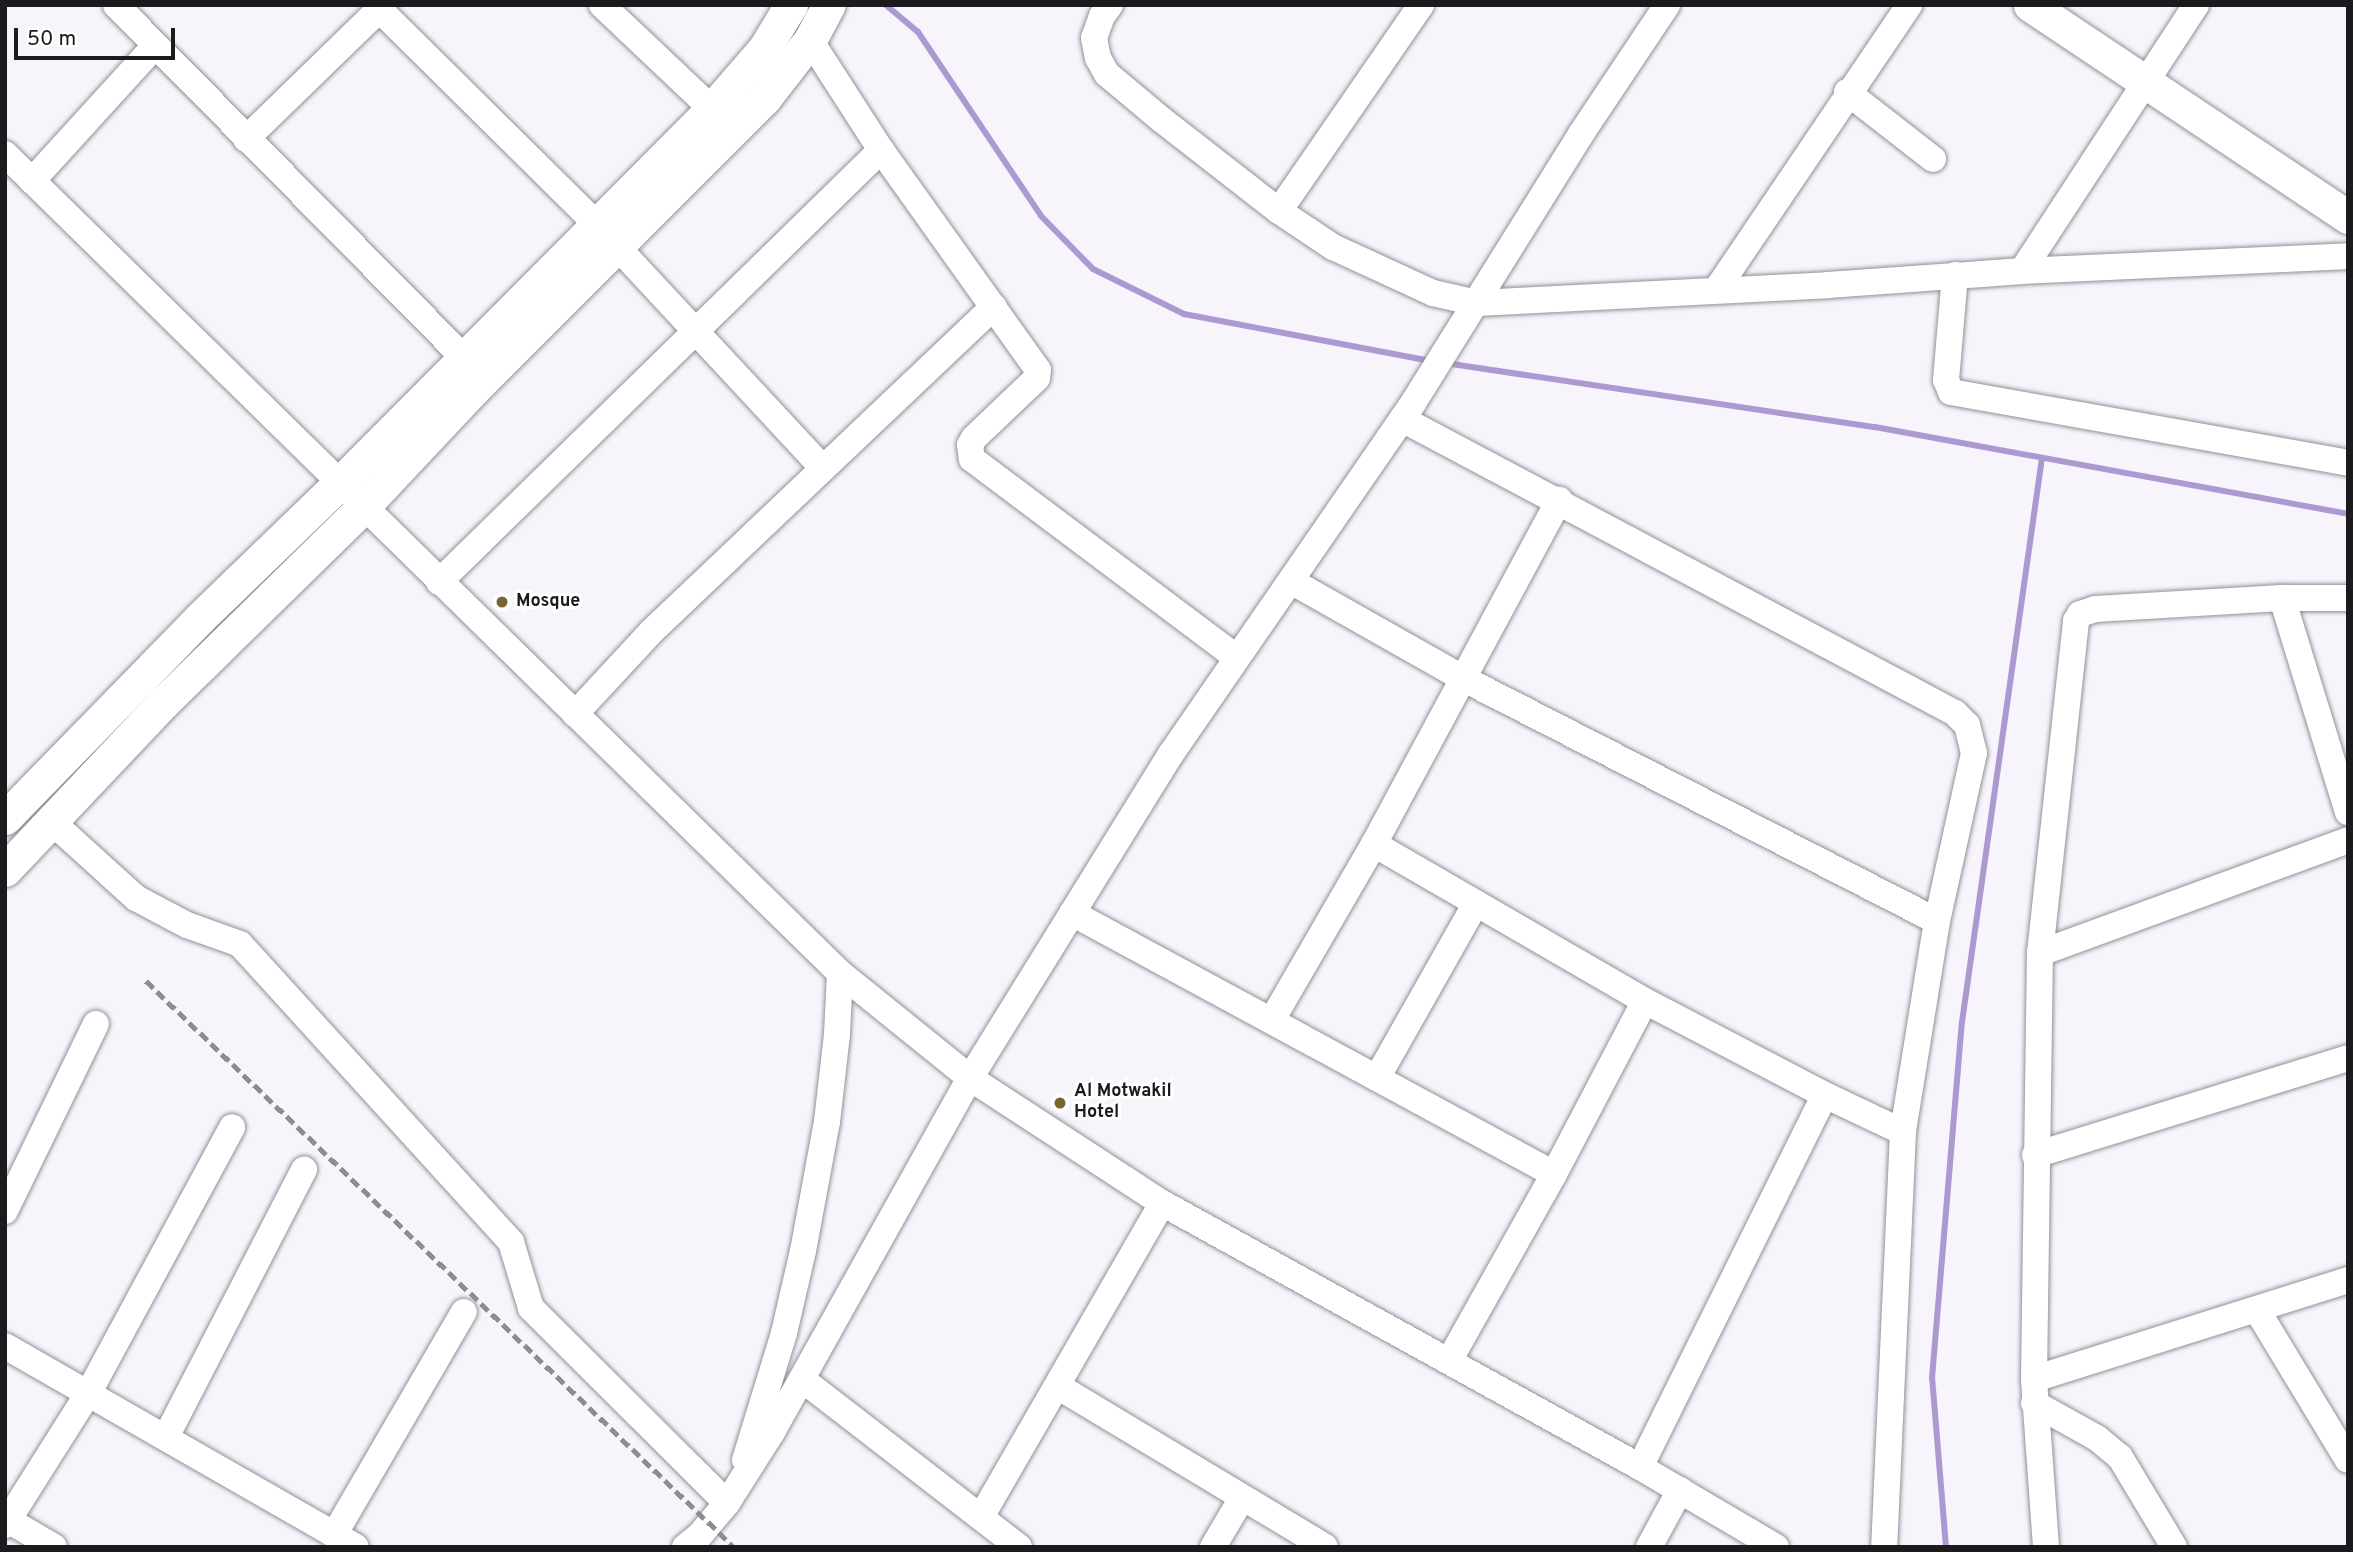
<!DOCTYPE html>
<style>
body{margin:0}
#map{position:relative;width:2353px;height:1552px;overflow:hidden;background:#f7f4fc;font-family:Overpass,sans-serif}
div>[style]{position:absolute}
.stream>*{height:6px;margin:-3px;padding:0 3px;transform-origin:3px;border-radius:3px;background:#ad99d2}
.roads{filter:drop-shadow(0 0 2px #929097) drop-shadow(0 0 2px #929097)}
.minor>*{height:26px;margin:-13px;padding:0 13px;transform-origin:13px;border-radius:13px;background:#fff}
.major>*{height:33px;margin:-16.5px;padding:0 16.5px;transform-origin:16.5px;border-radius:16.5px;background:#fff}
.rail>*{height:5px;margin-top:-2.5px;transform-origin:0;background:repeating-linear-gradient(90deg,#8f8d92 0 10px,transparent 0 15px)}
.dots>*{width:19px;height:19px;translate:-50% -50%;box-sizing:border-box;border:4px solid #fff;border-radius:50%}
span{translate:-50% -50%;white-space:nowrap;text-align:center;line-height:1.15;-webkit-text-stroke:6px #fff;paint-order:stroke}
.poi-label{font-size:18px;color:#1b1a1d;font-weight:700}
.left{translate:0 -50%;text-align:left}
.frame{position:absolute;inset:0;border:7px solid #1b1a1d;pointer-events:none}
.scale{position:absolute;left:14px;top:28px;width:161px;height:32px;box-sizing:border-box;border:4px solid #1b1a1d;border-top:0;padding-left:9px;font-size:21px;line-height:24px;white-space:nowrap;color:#1b1a1d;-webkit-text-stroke:5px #fff;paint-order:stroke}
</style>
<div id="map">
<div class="stream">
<i style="left:886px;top:5px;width:42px;rotate:40.2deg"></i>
<i style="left:918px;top:32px;width:221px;rotate:56.2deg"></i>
<i style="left:1041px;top:216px;width:74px;rotate:45.5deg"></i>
<i style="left:1093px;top:269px;width:102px;rotate:26.3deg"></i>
<i style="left:1184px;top:314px;width:251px;rotate:10.8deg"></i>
<i style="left:1445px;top:363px;width:435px;rotate:8.5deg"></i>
<i style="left:1875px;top:427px;width:481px;rotate:10.4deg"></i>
<i style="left:1946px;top:1547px;width:170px;rotate:-94.7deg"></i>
<i style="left:1932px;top:1378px;width:357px;rotate:-85.2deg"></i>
<i style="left:1962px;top:1022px;width:570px;rotate:-81.93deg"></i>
</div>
<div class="roads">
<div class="minor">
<i style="left:116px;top:5px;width:497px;rotate:45.4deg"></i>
<i style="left:602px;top:5px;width:151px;rotate:43.4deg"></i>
<i style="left:1110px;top:5px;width:14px;rotate:126deg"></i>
<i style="left:1102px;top:16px;width:23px;rotate:110deg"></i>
<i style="left:1094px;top:38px;width:20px;rotate:79deg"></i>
<i style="left:1098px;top:58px;width:18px;rotate:61deg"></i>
<i style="left:1107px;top:74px;width:72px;rotate:39.9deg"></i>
<i style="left:1162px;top:120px;width:148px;rotate:37.9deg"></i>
<i style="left:1279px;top:211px;width:65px;rotate:33.7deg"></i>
<i style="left:1333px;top:247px;width:110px;rotate:24.7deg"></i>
<i style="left:1433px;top:293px;width:45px;rotate:12.8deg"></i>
<i style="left:1477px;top:303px;width:351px;rotate:-2.9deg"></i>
<i style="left:1828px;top:285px;width:195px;rotate:-4.1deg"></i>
<i style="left:2022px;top:271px;width:326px;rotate:-2.6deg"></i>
<i style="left:380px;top:10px;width:304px;rotate:44.7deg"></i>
<i style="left:596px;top:224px;width:332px;rotate:47.1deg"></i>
<i style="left:810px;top:40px;width:131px;rotate:57.2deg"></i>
<i style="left:881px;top:150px;width:270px;rotate:54.5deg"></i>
<i style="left:1038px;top:370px;width:8px;rotate:97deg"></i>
<i style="left:1037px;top:378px;width:87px;rotate:136.4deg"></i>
<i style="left:974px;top:438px;width:8px;rotate:120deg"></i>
<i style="left:970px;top:445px;width:14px;rotate:82deg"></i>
<i style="left:972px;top:459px;width:330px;rotate:36.9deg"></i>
<i style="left:1847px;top:92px;width:109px;rotate:37.9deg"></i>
<i style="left:246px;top:139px;width:192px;rotate:-44.2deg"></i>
<i style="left:5px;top:154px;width:1170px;rotate:44.45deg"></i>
<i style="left:840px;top:973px;width:167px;rotate:38.9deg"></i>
<i style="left:970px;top:1078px;width:229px;rotate:33.1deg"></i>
<i style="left:1162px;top:1203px;width:546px;rotate:28.91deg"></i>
<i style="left:1640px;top:1467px;width:158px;rotate:30.5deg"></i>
<i style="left:32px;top:181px;width:183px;rotate:-47.7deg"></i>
<i style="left:1279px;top:211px;width:250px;rotate:-55.4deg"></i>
<i style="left:2022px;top:271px;width:318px;rotate:-56.8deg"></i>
<i style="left:1955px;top:275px;width:105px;rotate:94.9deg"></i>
<i style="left:1946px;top:380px;width:13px;rotate:67deg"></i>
<i style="left:1951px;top:392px;width:403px;rotate:10.1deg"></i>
<i style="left:1717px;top:289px;width:343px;rotate:-55.9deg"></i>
<i style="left:1402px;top:419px;width:626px;rotate:28deg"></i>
<i style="left:1955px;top:713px;width:17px;rotate:45deg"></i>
<i style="left:1967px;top:725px;width:29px;rotate:76deg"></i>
<i style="left:1974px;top:753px;width:172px;rotate:102.4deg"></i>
<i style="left:1937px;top:921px;width:214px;rotate:99.2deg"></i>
<i style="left:1903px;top:1132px;width:415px;rotate:92.6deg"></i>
<i style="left:1291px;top:581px;width:199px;rotate:29.5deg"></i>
<i style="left:1464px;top:679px;width:531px;rotate:27.1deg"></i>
<i style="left:439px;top:582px;width:618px;rotate:-44.34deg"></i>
<i style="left:2282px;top:598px;width:224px;rotate:72.9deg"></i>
<i style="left:575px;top:714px;width:113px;rotate:-47.1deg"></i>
<i style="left:652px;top:631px;width:471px;rotate:-43.5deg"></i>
<i style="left:51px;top:821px;width:115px;rotate:42.2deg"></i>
<i style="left:136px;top:898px;width:58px;rotate:27.9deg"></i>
<i style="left:187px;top:925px;width:56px;rotate:19.7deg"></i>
<i style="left:240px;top:944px;width:403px;rotate:47.7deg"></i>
<i style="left:511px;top:1242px;width:69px;rotate:73.1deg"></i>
<i style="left:531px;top:1308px;width:276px;rotate:44.9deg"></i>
<i style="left:1374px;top:844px;width:313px;rotate:30.1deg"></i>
<i style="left:1645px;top:1001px;width:203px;rotate:27.6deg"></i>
<i style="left:1825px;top:1095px;width:86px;rotate:25.4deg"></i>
<i style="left:1072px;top:913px;width:548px;rotate:28.44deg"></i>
<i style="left:2040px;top:953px;width:334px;rotate:-83.8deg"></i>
<i style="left:2076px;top:621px;width:8px;rotate:-60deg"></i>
<i style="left:2080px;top:614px;width:16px;rotate:-18deg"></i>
<i style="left:2095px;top:609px;width:187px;rotate:-3.4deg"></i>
<i style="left:2282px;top:598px;width:66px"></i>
<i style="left:1272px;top:1020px;width:203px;rotate:-59.9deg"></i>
<i style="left:1374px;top:844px;width:391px;rotate:-61.7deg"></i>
<i style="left:1377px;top:1078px;width:201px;rotate:-60.5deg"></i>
<i style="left:2035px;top:1155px;width:328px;rotate:-17.2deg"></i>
<i style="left:5px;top:1211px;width:208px;rotate:-64.1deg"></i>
<i style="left:2257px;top:1310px;width:175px;rotate:58.8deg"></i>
<i style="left:5px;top:1346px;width:404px;rotate:29.8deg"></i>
<i style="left:1449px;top:1361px;width:214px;rotate:-60.7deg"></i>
<i style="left:1554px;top:1174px;width:195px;rotate:-62.3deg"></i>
<i style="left:2034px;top:1379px;width:329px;rotate:-17.5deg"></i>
<i style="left:803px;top:1380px;width:273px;rotate:37.7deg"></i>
<i style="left:1059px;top:1387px;width:310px;rotate:31deg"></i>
<i style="left:2034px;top:1403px;width:72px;rotate:29.1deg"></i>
<i style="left:2097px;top:1438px;width:30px;rotate:40deg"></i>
<i style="left:2120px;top:1457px;width:105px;rotate:59deg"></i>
<i style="left:166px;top:1437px;width:301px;rotate:-62.7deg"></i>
<i style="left:745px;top:1460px;width:133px;rotate:-72.9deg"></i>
<i style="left:784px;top:1333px;width:84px;rotate:-77deg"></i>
<i style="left:803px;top:1251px;width:131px;rotate:-79.5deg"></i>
<i style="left:827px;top:1122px;width:89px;rotate:-83.5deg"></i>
<i style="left:837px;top:1034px;width:61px;rotate:-87.2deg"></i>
<i style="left:1640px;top:1467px;width:415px;rotate:-63.6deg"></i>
<i style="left:981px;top:1517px;width:362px;rotate:-60deg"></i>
<i style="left:8px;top:1520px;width:53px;rotate:30.4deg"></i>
<i style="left:5px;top:1525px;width:157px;rotate:-57.7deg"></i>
<i style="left:89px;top:1392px;width:301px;rotate:-61.6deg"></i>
<i style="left:334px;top:1535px;width:258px;rotate:-59.8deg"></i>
<i style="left:685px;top:1547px;width:19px;rotate:-39deg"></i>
<i style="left:700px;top:1535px;width:42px;rotate:-49.8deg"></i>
<i style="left:727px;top:1503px;width:84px;rotate:-57.6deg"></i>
<i style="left:772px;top:1432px;width:406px;rotate:-60.8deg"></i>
<i style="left:970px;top:1078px;width:381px;rotate:-58.2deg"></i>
<i style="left:1171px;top:754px;width:426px;rotate:-55.4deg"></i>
<i style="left:1413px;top:403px;width:317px;rotate:-58deg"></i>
<i style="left:1581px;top:134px;width:155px;rotate:-56.3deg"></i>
<i style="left:1213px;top:1547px;width:57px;rotate:-59.4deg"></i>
<i style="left:1649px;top:1547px;width:65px;rotate:-61.5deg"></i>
<i style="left:2046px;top:1547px;width:168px;rotate:-94.1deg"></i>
<i style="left:2034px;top:1379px;width:426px;rotate:-89.2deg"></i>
<i style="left:2040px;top:953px;width:328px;rotate:-20.1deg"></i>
</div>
<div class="major">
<i style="left:2030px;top:5px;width:382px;rotate:33.7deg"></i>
<i style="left:5px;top:818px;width:279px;rotate:-45.7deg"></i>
<i style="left:200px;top:618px;width:194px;rotate:-44deg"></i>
<i style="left:340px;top:483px;width:528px;rotate:-45.15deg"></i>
<i style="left:712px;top:109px;width:79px;rotate:-49.1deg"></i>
<i style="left:764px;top:49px;width:52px;rotate:-58.5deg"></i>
<i style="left:5px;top:870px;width:230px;rotate:-46.6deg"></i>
<i style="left:163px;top:703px;width:281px;rotate:-44.4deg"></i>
<i style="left:364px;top:506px;width:162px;rotate:-46.8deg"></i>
<i style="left:475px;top:388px;width:409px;rotate:-45deg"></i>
<i style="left:764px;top:99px;width:75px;rotate:-52.1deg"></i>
<i style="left:810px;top:40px;width:40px;rotate:-62deg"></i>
</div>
</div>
<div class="rail">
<i style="left:146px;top:981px;width:816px;rotate:43.91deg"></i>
</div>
<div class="dots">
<i style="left:502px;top:602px;background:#786735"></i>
<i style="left:1060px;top:1103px;background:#786735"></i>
</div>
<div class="poi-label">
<span class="left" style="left:516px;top:602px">Mosque</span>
<span class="left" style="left:1074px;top:1103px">Al Motwakil<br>Hotel</span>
</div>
<div class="frame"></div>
<div class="scale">50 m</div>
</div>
